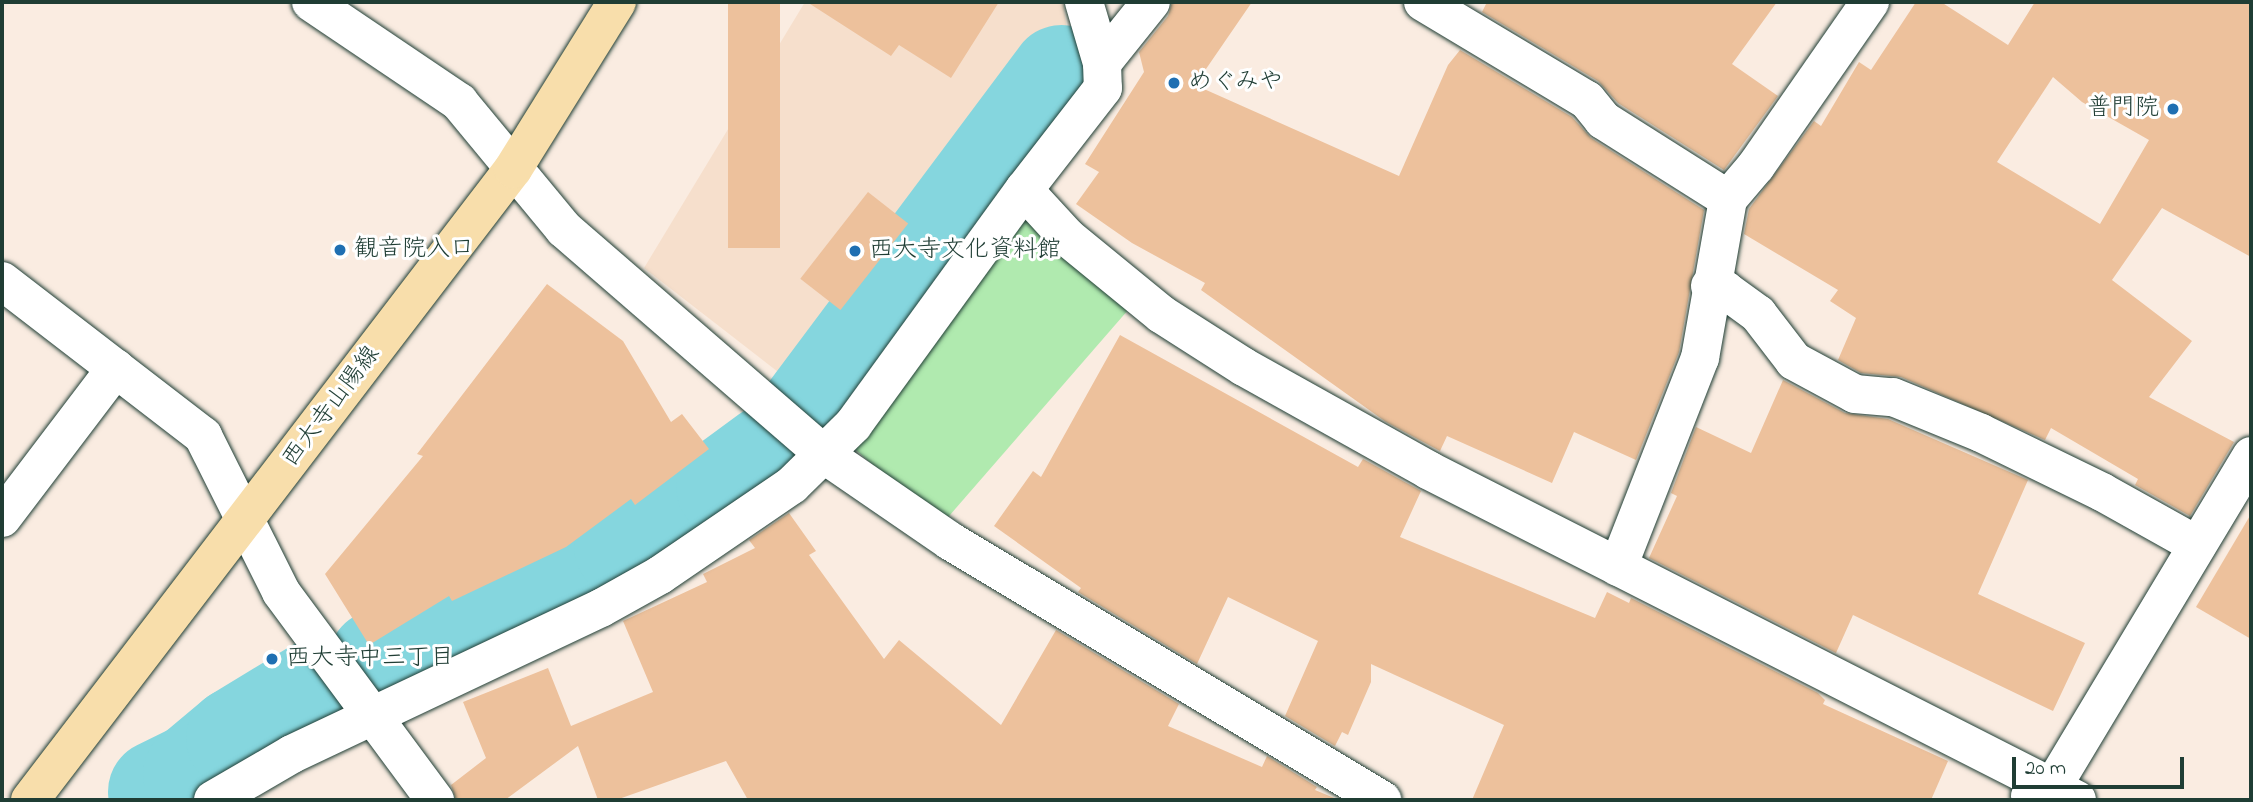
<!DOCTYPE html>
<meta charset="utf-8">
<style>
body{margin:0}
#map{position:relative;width:2253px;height:802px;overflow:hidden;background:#faece1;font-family:"Indie Flower","Klee One",sans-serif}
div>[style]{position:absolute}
.built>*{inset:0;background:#f6dfcc}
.green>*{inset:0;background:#b0eaaf;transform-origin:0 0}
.river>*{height:103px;margin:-51.5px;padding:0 51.5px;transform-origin:51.5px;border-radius:51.5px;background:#85d6de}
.building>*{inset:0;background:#edc19c;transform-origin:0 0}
.roads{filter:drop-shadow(0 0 2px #1f3d34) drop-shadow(0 0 2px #1f3d34)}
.street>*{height:38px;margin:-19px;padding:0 19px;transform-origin:19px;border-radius:19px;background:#fff}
.primary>*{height:38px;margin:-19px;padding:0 19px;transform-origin:19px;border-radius:19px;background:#f8deab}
.dots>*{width:19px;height:19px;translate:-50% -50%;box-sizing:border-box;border:4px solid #fff;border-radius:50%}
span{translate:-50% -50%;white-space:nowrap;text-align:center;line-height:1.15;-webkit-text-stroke:6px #fff;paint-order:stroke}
.poi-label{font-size:24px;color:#1f3d34}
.left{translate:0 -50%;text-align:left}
.right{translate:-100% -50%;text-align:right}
.street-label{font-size:24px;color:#1f3d34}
.frame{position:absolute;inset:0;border:4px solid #1f3d34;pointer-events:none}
.scale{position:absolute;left:2012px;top:757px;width:172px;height:32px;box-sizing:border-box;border:4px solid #1f3d34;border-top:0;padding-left:9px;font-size:21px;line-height:24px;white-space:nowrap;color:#1f3d34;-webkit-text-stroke:5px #fff;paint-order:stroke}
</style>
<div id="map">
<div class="built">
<i style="clip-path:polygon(805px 2px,1063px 2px,1067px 31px,804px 392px,644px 268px)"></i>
</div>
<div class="green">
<i style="left:1027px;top:216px;width:138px;height:289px;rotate:41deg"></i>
</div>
<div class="river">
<i style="left:812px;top:409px;width:416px;rotate:-53.2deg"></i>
<i style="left:379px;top:661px;width:272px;rotate:-25.1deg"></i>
<i style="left:625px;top:546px;width:118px;rotate:-30.5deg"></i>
<i style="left:727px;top:486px;width:51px;rotate:-36.2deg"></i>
<i style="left:159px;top:791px;width:39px;rotate:-26deg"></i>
<i style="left:194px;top:774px;width:56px;rotate:-39.9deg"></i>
<i style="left:237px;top:738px;width:95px;rotate:-31.2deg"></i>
</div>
<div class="building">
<i style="left:728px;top:2px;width:52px;height:246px"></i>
<i style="clip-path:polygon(807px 2px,999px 2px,951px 78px,899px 45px,891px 56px)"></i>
<i style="clip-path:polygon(1172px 2px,1252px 2px,1195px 85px,1399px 176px,1448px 65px,1460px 50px,1572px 117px,1591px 138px,1704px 210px,1679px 352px,1636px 460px,1574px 432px,1552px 483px,1447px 436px,1440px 451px,1386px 422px,1201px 290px,1205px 283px,1132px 243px,1076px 204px,1099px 172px,1085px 164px,1144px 72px,1139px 52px,1168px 16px)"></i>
<i style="clip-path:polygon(1487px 2px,1777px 2px,1732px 64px,1778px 96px,1724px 170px,1618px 103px,1598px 81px,1482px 12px)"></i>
<i style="clip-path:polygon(evenodd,1916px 2px,1941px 2px,2008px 45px,2035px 2px,2251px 2px,2251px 257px,2162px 208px,2112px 280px,2192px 341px,2149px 397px,2234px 442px,2190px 516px,2135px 485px,2138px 479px,2051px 428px,2045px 440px,1901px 377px,1861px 373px,1838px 360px,1856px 318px,1830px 301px,1838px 290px,1744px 234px,1749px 209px,1814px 121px,1821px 126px,1859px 62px,1871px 70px,1916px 2px,2053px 77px,2082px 102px,2149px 140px,2100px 224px,1997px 162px,2053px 77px)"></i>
<i style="left:868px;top:192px;width:51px;height:110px;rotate:38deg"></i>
<i style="clip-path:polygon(547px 284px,623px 341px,671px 422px,682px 414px,709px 449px,635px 505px,631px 499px,566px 547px,452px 601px,449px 596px,369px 645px,325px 574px,423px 456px,417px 454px)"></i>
<i style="clip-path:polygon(1120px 335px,1358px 467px,1363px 459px,1421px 491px,1400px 537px,1595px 618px,1607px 592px,1629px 603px,1631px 598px,1818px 693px,1825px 700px,1823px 704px,1948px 761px,1931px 800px,1472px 800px,1504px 725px,1371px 664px,1371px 682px,1348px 735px,1342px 732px,1335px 746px,1285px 716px,1318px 641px,1228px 597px,1197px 664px,1078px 592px,1081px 588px,994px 526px,1033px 471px,1041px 477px)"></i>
<i style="clip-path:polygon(1783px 380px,1845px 413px,1888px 419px,2028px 480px,1978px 594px,2085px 643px,2053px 711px,1853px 615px,1836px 653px,1649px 558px,1677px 496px,1671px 493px,1696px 427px,1751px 453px)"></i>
<i style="clip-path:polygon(789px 513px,816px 551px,809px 555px,884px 659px,899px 640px,1001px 725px,1056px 630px,1179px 704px,1168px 726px,1262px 767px,1267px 756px,1317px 787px,1315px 790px,1339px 800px,748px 800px,726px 761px,616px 800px,598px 800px,578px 746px,505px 800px,456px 800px,451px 785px,486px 758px,463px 702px,548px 668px,571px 726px,653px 692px,623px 621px,707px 582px,703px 574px,755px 548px,749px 540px)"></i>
<i style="clip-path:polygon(2251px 514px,2251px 639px,2196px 607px)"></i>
</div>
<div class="roads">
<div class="street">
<i style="left:311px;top:2px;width:179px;rotate:34deg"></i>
<i style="left:459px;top:102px;width:165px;rotate:50.4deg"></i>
<i style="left:564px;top:229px;width:345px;rotate:40.9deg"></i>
<i style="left:825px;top:455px;width:152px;rotate:34.5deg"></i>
<i style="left:950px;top:541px;width:504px;rotate:30.94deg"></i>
<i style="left:1084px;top:2px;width:64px;rotate:73.6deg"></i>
<i style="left:1102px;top:63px;width:25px;rotate:88deg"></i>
<i style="left:1103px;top:88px;width:129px;rotate:127.8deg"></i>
<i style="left:1024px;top:190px;width:64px;rotate:47.5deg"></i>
<i style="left:1067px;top:237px;width:122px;rotate:39.3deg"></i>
<i style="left:1161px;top:314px;width:98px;rotate:32.6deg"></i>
<i style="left:1244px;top:367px;width:211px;rotate:29.2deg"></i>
<i style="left:1428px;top:470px;width:728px;rotate:26.95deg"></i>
<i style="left:1423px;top:2px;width:191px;rotate:30.9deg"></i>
<i style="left:1587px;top:100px;width:26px;rotate:51deg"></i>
<i style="left:1603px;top:120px;width:148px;rotate:32.3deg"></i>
<i style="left:1102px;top:63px;width:78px;rotate:-51.2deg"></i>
<i style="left:2px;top:281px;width:254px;rotate:37.6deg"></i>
<i style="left:203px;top:436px;width:174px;rotate:63.4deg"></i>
<i style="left:281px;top:592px;width:259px;rotate:53.5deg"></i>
<i style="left:1710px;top:286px;width:16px;rotate:15deg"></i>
<i style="left:1725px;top:290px;width:41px;rotate:36deg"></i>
<i style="left:1758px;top:314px;width:59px;rotate:52.5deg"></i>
<i style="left:1794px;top:361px;width:69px;rotate:28.4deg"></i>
<i style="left:1855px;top:394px;width:38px;rotate:5deg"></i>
<i style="left:1893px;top:397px;width:95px;rotate:22.2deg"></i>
<i style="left:1981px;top:433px;width:135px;rotate:26deg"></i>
<i style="left:2102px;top:492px;width:109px;rotate:29.2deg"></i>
<i style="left:2px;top:518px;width:188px;rotate:-52.8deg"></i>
<i style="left:1618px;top:567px;width:225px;rotate:-68.6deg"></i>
<i style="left:1700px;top:358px;width:161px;rotate:-80deg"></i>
<i style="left:1728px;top:199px;width:43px;rotate:-49.7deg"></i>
<i style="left:1756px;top:166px;width:200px;rotate:-55.2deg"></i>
<i style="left:2030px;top:796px;width:25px;rotate:-23deg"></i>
<i style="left:2053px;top:786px;width:385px;rotate:-59deg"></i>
<i style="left:213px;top:800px;width:91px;rotate:-30.2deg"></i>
<i style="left:292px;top:754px;width:342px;rotate:-25.3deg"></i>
<i style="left:601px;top:608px;width:68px;rotate:-29.2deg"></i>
<i style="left:660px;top:575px;width:160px;rotate:-34.3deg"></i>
<i style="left:792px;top:485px;width:86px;rotate:-44.5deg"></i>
<i style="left:853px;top:425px;width:291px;rotate:-54deg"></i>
</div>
<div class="primary">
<i style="left:30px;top:800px;width:795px;rotate:-52.57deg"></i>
<i style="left:513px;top:169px;width:197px;rotate:-58.1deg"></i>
</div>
</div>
<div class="dots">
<i style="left:1174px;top:83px;background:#1f6fb2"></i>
<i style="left:2173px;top:109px;background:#1f6fb2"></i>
<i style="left:340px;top:250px;background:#1f6fb2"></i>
<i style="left:855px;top:251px;background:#1f6fb2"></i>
<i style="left:272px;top:659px;background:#1f6fb2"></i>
</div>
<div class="poi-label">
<span class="left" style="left:1188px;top:83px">めぐみや</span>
<span class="right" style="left:2159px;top:109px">普門院</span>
<span class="left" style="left:354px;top:250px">観音院入口</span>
<span class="left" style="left:869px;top:251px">西大寺文化資料館</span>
<span class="left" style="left:286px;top:659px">西大寺中三丁目</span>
</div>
<div class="street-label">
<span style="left:332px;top:407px;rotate:-53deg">西大寺山陽線</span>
</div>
<div class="frame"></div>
<div class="scale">20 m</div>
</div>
